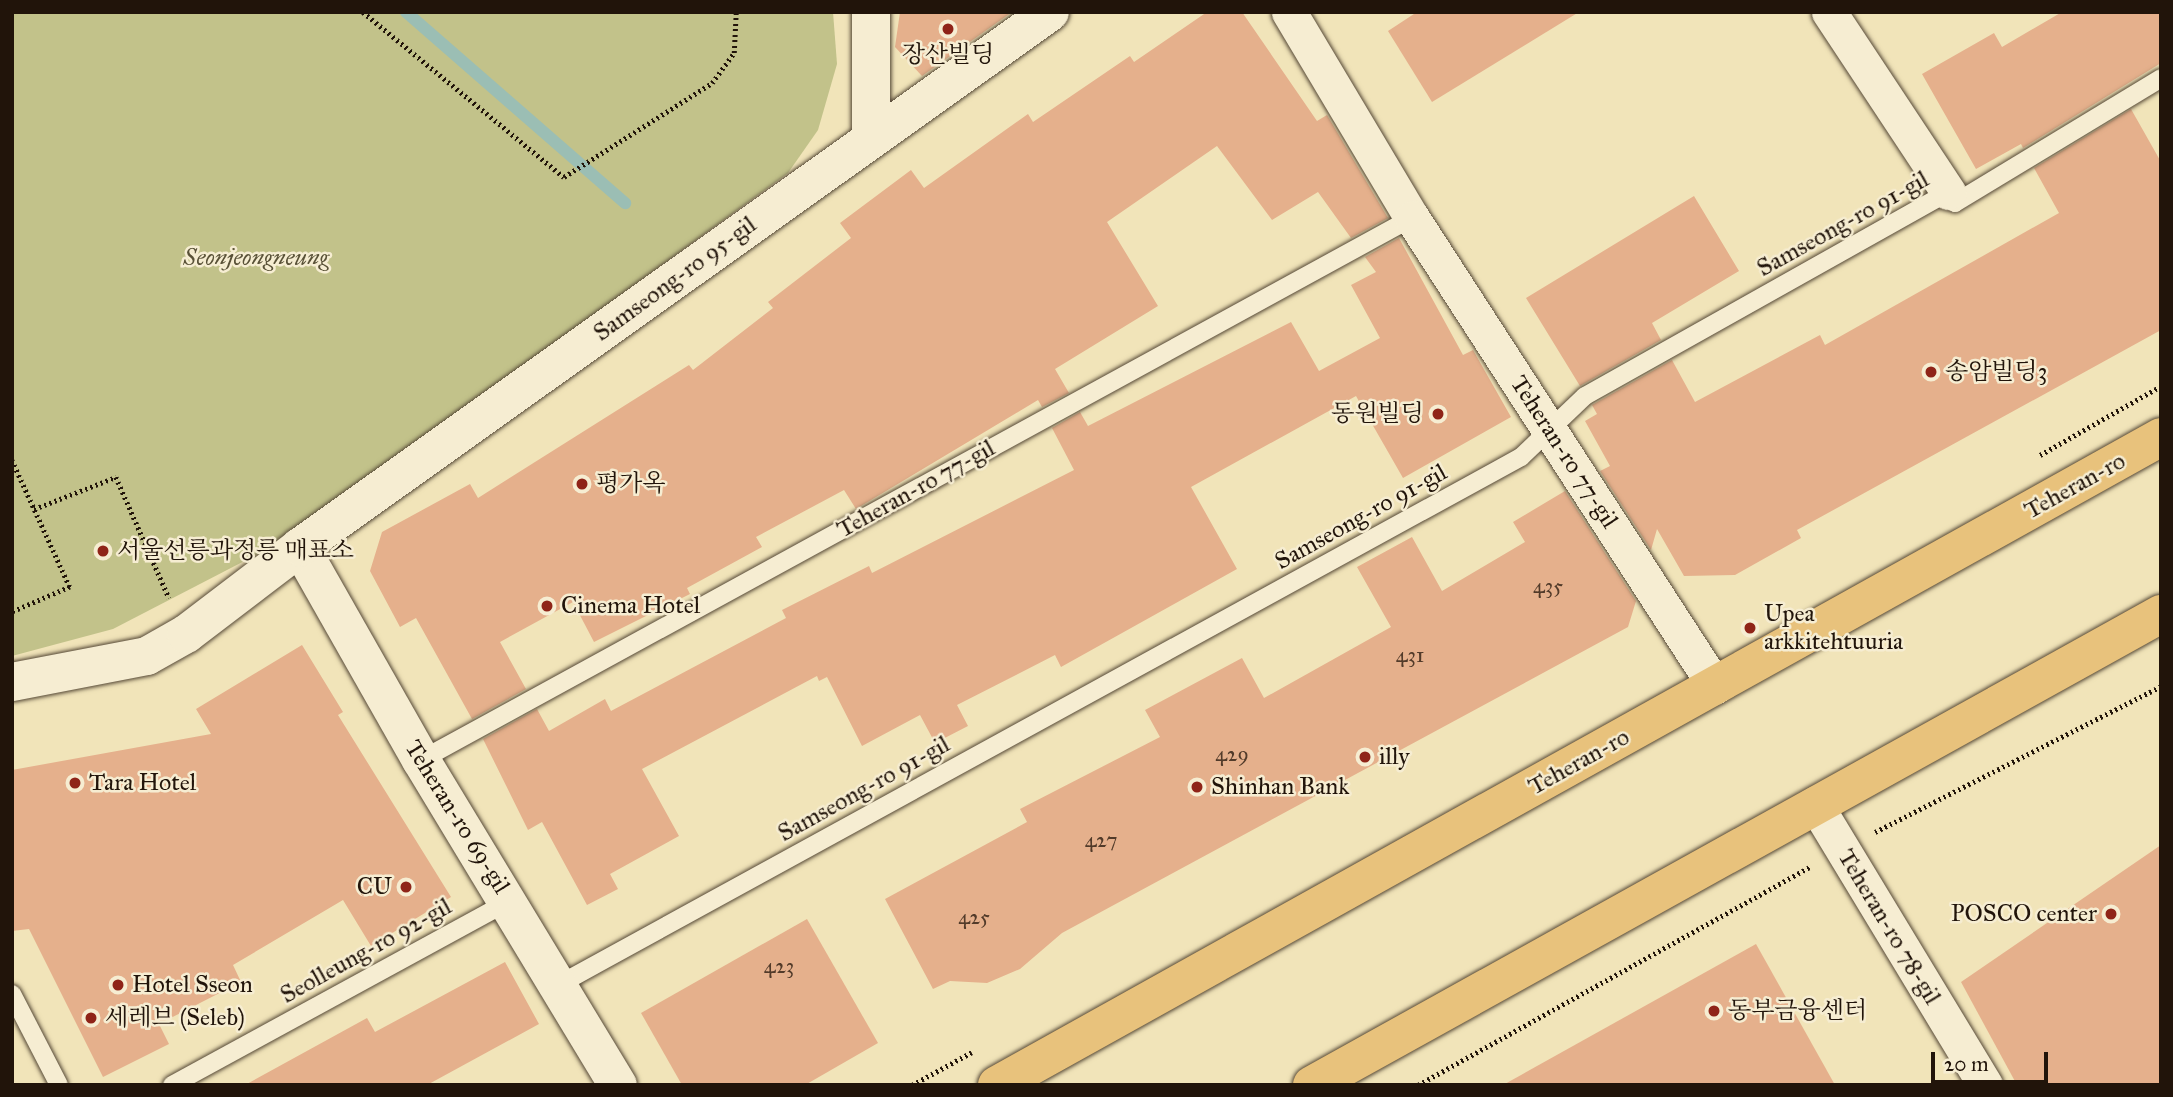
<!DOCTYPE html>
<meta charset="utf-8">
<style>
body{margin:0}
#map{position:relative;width:2173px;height:1097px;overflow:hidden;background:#f1e4b9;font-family:"IM FELL Great Primer","Noto Serif KR",serif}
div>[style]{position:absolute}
.green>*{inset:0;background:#c2c28a}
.stream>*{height:12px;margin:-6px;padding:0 6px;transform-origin:6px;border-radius:6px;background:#9bbeb4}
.building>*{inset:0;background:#e5b08c}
.path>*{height:4.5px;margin-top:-2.25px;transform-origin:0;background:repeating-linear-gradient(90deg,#21140a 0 2px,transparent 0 5.5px)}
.roads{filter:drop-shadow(0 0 2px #554836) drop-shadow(0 0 2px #554836)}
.service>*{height:18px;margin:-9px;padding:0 9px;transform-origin:9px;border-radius:9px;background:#f6edd2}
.minor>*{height:35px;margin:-17.5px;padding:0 17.5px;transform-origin:17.5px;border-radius:17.5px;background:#f6edd2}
.tertiary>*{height:38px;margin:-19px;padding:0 19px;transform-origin:19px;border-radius:19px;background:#f6edd2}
.primary>*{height:38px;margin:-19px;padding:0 19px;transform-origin:19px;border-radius:19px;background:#e8c27c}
.dots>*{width:19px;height:19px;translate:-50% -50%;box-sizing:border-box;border:4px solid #f6edd2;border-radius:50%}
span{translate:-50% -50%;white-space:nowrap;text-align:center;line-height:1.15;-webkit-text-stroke:5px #f6edd2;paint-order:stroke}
.number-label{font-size:21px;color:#523b2a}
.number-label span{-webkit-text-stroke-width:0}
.poi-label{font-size:24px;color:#21140a}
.left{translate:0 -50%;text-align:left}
.right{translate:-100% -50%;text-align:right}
.street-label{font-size:24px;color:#21140a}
.park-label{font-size:24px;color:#595137;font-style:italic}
.frame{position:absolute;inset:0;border:14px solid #21140a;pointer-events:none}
.scale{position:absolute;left:1931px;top:1052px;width:117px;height:32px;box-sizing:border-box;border:4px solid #21140a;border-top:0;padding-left:9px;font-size:21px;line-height:24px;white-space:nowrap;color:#21140a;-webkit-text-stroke:5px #f6edd2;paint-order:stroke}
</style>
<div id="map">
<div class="green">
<i style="clip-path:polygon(12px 12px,833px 12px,837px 64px,818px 130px,788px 173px,285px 540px,113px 629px,12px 656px)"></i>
</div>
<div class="stream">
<i style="left:406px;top:12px;width:291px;rotate:41.1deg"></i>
</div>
<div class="building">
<i style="clip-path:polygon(900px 12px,1012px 12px,922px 76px,895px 47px)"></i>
<i style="clip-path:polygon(1207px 12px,1242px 12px,1317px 121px,1327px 115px,1388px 218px,1351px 238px,1318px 192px,1272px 220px,1217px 146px,1107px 222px,1158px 306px,1055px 369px,1069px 393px,1042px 407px,1038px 400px,856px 509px,844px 490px,756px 537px,762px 547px,687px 588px,690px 594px,594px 642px,573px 602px,500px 642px,526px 689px,472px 719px,416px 618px,400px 627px,370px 571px,382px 532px,470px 484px,478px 498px,689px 365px,693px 370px,773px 308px,768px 302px,851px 238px,840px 223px,911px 170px,924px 188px,1028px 114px,1033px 122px,1130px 56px,1134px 62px)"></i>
<i style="clip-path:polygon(1417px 12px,1579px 12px,1432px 102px,1388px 31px)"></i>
<i style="clip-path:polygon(2062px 12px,2161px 12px,2161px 63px,2023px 148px,2021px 144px,1976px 169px,1922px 74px,1994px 33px,2002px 47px)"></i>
<i style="clip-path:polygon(2131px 109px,2161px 162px,2161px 330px,1797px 530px,1801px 538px,1735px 575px,1684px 576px,1657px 529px,1651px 550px,1600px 471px,1610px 466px,1585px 421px,1597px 414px,1592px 405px,1672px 360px,1695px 402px,1820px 335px,1825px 345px,2059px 213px,2034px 168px)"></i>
<i style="clip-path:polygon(1694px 196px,1739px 271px,1652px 323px,1661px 340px,1580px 386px,1526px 298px)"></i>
<i style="clip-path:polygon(1399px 238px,1463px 355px,1473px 350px,1511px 417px,1403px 478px,1356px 396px,1191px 487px,1237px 569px,1061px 667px,1055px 655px,957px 705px,968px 726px,935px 743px,920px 715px,862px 746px,827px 677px,819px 681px,817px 676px,642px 769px,679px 836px,610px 874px,618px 889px,587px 905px,542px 822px,528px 830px,483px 739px,537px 709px,549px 731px,605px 699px,611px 711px,786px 618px,782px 610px,869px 566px,872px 573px,1074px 470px,1052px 428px,1080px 412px,1088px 426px,1291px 322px,1319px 371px,1380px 338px,1351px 285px,1376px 272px,1365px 257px)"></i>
<i style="clip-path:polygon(1565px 491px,1636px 601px,1628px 627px,1062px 933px,1020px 969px,987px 983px,950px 981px,933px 989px,885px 899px,1027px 822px,1020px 809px,1160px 737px,1145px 710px,1242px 658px,1264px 698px,1391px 627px,1357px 567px,1412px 537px,1442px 591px,1525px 542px,1513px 522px)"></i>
<i style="clip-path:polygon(302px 645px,343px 712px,338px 715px,451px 897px,371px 946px,343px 900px,233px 965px,241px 982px,159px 1024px,169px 1044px,103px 1077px,29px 929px,12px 931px,12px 770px,211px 734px,196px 709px)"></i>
<i style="clip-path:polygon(2161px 845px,2161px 1085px,2017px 1085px,1961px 982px)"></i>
<i style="clip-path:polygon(807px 919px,878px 1043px,805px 1085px,682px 1085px,641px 1013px)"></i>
<i style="clip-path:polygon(1756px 944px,1835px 1085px,1503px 1085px)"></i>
<i style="clip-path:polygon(505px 962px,539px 1024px,427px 1085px,245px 1085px,367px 1018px,375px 1032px)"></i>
</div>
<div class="path">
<i style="left:363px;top:12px;width:260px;rotate:39.4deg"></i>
<i style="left:564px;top:177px;width:175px;rotate:-32.4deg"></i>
<i style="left:712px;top:83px;width:37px;rotate:-54deg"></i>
<i style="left:734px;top:53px;width:41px;rotate:-87.2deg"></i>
<i style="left:2040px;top:455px;width:139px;rotate:-29.7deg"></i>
<i style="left:12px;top:460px;width:140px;rotate:65.5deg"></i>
<i style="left:70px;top:587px;width:63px;rotate:156.7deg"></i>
<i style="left:34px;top:509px;width:88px;rotate:-21.3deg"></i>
<i style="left:116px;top:477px;width:132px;rotate:66.3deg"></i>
<i style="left:1875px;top:832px;width:321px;rotate:-27deg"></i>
<i style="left:912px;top:1085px;width:68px;rotate:-28.8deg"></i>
<i style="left:1418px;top:1085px;width:448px;rotate:-29.1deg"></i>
</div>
<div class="roads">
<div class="service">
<i style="left:421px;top:760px;width:1130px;rotate:-28.68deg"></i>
<i style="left:560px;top:984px;width:1096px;rotate:-28.74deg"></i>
<i style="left:1521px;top:457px;width:88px;rotate:-43.6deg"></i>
<i style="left:1585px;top:396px;width:416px;rotate:-29.3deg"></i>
<i style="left:1948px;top:192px;width:13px;rotate:58deg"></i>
<i style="left:1955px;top:203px;width:241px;rotate:-31.2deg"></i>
<i style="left:12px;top:994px;width:102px;rotate:62.7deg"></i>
<i style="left:172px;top:1085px;width:384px;rotate:-28.6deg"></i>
</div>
<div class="minor">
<i style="left:1289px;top:12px;width:240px;rotate:59.2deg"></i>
<i style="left:1412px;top:218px;width:558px;rotate:57.08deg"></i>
<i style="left:1829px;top:12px;width:216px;rotate:56.5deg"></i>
<i style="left:1815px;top:804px;width:328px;rotate:58.8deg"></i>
</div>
<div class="tertiary">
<i style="left:871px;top:12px;width:127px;rotate:90deg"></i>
<i style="left:300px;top:547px;width:245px;rotate:60.4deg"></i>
<i style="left:421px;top:760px;width:380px;rotate:58.8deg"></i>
<i style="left:12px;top:682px;width:137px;rotate:-10.9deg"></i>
<i style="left:147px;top:656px;width:45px;rotate:-29.4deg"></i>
<i style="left:186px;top:634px;width:143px;rotate:-37.3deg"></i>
<i style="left:300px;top:547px;width:921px;rotate:-35.5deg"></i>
</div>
<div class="primary">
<i style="left:997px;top:1085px;width:1332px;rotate:-29.1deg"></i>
<i style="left:1312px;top:1085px;width:971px;rotate:-29.02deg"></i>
</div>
</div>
<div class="dots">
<i style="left:948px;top:29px;background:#8f2418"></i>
<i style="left:1931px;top:372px;background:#8f2418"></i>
<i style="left:1438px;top:414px;background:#8f2418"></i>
<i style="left:582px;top:484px;background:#8f2418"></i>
<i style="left:103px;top:551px;background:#8f2418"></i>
<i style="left:547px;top:606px;background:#8f2418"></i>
<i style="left:1750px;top:628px;background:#8f2418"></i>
<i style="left:1365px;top:757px;background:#8f2418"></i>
<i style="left:75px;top:783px;background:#8f2418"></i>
<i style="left:1197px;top:787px;background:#8f2418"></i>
<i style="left:406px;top:887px;background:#8f2418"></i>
<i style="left:2111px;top:914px;background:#8f2418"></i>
<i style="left:118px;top:985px;background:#8f2418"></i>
<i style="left:1714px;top:1011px;background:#8f2418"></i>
<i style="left:91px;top:1018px;background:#8f2418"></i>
</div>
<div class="number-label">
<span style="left:1548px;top:586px">435</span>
<span style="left:1410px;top:655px">431</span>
<span style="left:1232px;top:754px">429</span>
<span style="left:1101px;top:840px">427</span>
<span style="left:974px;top:917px">425</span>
<span style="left:779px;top:966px">423</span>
</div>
<div class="poi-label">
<span style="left:948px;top:55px">장산빌딩</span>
<span class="left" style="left:1945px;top:372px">송암빌딩3</span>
<span class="right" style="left:1424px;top:414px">동원빌딩</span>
<span class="left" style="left:596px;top:484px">평가옥</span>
<span class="left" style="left:117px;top:551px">서울선릉과정릉 매표소</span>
<span class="left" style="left:561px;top:606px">Cinema Hotel</span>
<span class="left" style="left:1764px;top:628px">Upea<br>arkkitehtuuria</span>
<span class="left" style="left:1379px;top:757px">illy</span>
<span class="left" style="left:89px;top:783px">Tara Hotel</span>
<span class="left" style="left:1211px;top:787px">Shinhan Bank</span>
<span class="right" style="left:392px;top:887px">CU</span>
<span class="right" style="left:2097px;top:914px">POSCO center</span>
<span class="left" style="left:132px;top:985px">Hotel Sseon</span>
<span class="left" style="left:1728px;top:1011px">동부금융센터</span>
<span class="left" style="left:105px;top:1018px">세레브 (Seleb)</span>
</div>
<div class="street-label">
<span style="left:1843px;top:224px;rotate:-29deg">Samseong-ro 91-gil</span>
<span style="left:675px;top:279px;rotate:-36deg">Samseong-ro 95-gil</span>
<span style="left:1564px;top:452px;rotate:57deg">Teheran-ro 77-gil</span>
<span style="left:2075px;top:486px;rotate:-29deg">Teheran-ro</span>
<span style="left:916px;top:489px;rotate:-29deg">Teheran-ro 77-gil</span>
<span style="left:1361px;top:517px;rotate:-29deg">Samseong-ro 91-gil</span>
<span style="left:1579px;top:762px;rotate:-29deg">Teheran-ro</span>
<span style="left:864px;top:789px;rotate:-29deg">Samseong-ro 91-gil</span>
<span style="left:457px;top:817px;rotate:58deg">Teheran-ro 69-gil</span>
<span style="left:1889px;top:927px;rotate:59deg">Teheran-ro 78-gil</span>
<span style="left:366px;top:951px;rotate:-29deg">Seolleung-ro 92-gil</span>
</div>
<div class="park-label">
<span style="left:256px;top:258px">Seonjeongneung</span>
</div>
<div class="frame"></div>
<div class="scale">20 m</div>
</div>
